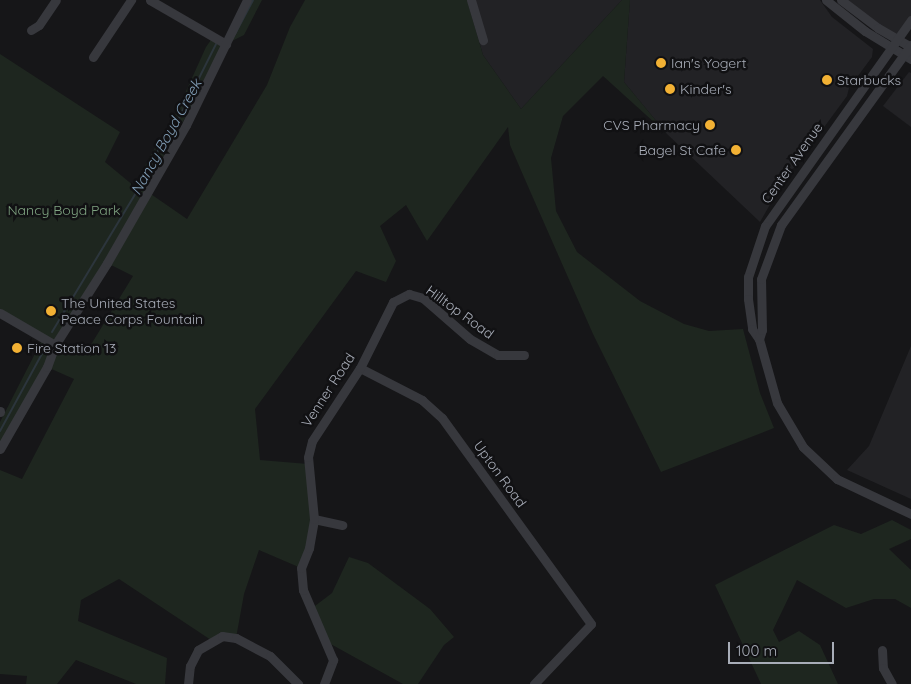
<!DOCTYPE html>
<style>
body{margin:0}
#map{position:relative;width:911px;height:684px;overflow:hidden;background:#161618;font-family:Quicksand,sans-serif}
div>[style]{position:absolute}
.built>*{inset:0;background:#222225}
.green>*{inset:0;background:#1e261f}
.stream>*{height:2px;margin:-1px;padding:0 1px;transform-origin:1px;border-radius:1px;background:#2c353c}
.minor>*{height:9px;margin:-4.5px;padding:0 4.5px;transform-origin:4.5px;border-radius:4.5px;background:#37383d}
.dots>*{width:14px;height:14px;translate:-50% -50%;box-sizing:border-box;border:2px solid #111113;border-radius:50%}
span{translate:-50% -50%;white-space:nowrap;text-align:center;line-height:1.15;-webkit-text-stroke:5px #111113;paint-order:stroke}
.poi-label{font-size:14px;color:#a8adb8}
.left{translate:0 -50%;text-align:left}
.right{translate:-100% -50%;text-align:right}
.street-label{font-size:14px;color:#a8adb8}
.park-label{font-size:14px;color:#7fa381}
.water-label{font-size:15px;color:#7f9bb3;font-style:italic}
.scale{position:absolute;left:728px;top:642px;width:106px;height:22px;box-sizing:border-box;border:2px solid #a8adb8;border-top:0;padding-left:6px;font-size:15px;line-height:18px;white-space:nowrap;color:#a8adb8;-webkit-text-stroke:4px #111113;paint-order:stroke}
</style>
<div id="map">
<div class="built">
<i style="clip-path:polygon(467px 0,622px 0,521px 109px,483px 55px)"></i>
<i style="clip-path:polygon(630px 0,820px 0,832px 17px,873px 49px,872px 57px,849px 88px,847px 96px,794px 168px,789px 171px,760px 222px,667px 134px,624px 82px)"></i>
<i style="clip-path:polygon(841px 0,911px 0,911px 20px,897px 39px)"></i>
<i style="clip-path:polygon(909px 72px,911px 73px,911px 127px,883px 106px)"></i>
<i style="clip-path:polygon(911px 346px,911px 499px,847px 470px,869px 446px)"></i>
</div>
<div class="green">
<i style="clip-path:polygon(evenodd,247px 0,262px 0,244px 35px,226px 44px,145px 190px,187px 219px,267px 85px,290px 27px,305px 0,467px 0,483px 55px,521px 109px,622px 0,630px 0,624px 82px,667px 134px,603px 76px,563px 116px,551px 158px,556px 211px,577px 252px,640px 301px,684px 324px,709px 331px,743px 329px,760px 393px,774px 428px,661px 472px,593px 334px,530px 191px,510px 145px,508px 127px,427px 241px,406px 205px,380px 226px,396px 261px,386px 282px,356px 271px,255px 409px,260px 460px,308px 464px,314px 519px,301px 568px,259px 550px,244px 594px,236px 638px,211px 640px,119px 579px,81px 600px,78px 621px,167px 658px,165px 684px,136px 684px,76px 660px,57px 684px,26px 684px,27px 676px,0 674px,0 470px,22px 479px,74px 379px,47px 367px,0 449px,0 422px,43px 338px,0 313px,0 54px,120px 132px,105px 162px,140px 191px,135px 184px,157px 144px,167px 133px,206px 47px,213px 37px,226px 44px,247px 0,107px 263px,133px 276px,84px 356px,55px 345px,107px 263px)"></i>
<i style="clip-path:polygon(892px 520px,911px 530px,911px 539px,889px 549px,911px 570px,911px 608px,895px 599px,874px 599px,846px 608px,797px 580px,773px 630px,779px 642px,799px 631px,820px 645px,838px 684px,761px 684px,715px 585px,834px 525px,861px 534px)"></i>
<i style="clip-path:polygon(349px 557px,368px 563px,430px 609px,454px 637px,444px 645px,418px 684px,403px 684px,327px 642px,311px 609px,332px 593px)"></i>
</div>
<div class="stream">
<i style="left:235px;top:34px;width:38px;rotate:-62deg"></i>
<i style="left:52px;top:332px;width:182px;rotate:-58.9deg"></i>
<i style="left:146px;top:176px;width:33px;rotate:-65deg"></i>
<i style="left:160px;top:146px;width:14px;rotate:-45deg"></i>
<i style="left:170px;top:136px;width:103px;rotate:-63.4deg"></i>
<i style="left:0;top:431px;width:92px;rotate:-61.5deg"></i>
</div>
<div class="minor">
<i style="left:150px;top:0;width:88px;rotate:30.1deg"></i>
<i style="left:471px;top:0;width:42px;rotate:73.3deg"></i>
<i style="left:826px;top:0;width:50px;rotate:38.5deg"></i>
<i style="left:865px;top:31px;width:54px;rotate:31.3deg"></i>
<i style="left:841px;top:0;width:46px;rotate:37.1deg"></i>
<i style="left:878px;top:28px;width:38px;rotate:30deg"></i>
<i style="left:911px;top:20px;width:252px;rotate:125.3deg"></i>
<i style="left:765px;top:226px;width:54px;rotate:108.4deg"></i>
<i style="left:748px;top:277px;width:22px;rotate:90deg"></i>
<i style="left:748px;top:299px;width:30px;rotate:82deg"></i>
<i style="left:752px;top:329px;width:12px;rotate:55deg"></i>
<i style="left:759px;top:339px;width:66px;rotate:74.3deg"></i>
<i style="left:777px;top:403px;width:51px;rotate:59.4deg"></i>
<i style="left:803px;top:447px;width:47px;rotate:43.3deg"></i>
<i style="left:837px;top:479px;width:82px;rotate:25.3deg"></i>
<i style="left:31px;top:30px;width:9px;rotate:-32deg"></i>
<i style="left:39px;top:25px;width:30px;rotate:-56deg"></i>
<i style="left:93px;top:57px;width:69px;rotate:-56.3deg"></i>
<i style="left:0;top:313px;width:64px;rotate:30.2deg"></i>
<i style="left:759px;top:339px;width:9px;rotate:-72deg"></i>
<i style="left:762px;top:330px;width:51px;rotate:-91.1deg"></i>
<i style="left:761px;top:279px;width:58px;rotate:-69.7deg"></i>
<i style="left:781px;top:225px;width:222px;rotate:-54.2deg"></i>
<i style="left:360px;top:368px;width:70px;rotate:27.3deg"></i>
<i style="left:422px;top:400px;width:27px;rotate:42deg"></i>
<i style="left:442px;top:418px;width:254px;rotate:54.1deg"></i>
<i style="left:591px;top:624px;width:83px;rotate:133.5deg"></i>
<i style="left:0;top:411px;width:1px;rotate:90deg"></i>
<i style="left:0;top:449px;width:95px;rotate:-60.2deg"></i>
<i style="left:47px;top:367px;width:23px;rotate:-70deg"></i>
<i style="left:55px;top:345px;width:97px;rotate:-57.6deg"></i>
<i style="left:107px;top:263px;width:159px;rotate:-60.2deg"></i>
<i style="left:186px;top:125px;width:139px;rotate:-64deg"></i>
<i style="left:314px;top:519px;width:29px;rotate:12deg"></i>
<i style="left:882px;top:650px;width:18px;rotate:87deg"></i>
<i style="left:883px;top:668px;width:18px;rotate:61deg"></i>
<i style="left:188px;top:684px;width:18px;rotate:-84deg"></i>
<i style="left:190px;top:666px;width:18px;rotate:-63deg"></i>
<i style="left:198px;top:650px;width:28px;rotate:-30deg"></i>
<i style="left:222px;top:636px;width:14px;rotate:8deg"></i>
<i style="left:236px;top:638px;width:38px;rotate:28deg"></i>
<i style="left:270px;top:656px;width:40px;rotate:45deg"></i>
<i style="left:324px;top:684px;width:26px;rotate:-69deg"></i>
<i style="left:333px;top:660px;width:76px;rotate:-113.2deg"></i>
<i style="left:303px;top:590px;width:22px;rotate:-95deg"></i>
<i style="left:301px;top:568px;width:22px;rotate:-68deg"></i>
<i style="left:309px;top:548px;width:29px;rotate:-80deg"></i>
<i style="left:314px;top:519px;width:62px;rotate:-95.5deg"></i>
<i style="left:308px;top:457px;width:16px;rotate:-76deg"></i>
<i style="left:312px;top:441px;width:87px;rotate:-56.7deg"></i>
<i style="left:360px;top:368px;width:74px;rotate:-63.4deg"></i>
<i style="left:393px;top:302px;width:18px;rotate:-27deg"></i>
<i style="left:409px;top:294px;width:15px;rotate:16deg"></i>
<i style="left:423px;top:298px;width:62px;rotate:41.1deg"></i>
<i style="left:470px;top:339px;width:32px;rotate:30deg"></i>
<i style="left:498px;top:355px;width:26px"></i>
</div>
<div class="dots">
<i style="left:661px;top:63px;background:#f2b134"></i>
<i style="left:827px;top:80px;background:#f2b134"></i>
<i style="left:670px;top:89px;background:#f2b134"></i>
<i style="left:710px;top:125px;background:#f2b134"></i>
<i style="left:736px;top:150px;background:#f2b134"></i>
<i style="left:51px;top:311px;background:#f2b134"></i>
<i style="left:17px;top:348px;background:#f2b134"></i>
</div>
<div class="poi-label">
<span class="left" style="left:671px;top:63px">Ian's Yogert</span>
<span class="left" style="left:837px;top:80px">Starbucks</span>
<span class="left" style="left:680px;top:89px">Kinder's</span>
<span class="right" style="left:700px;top:125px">CVS Pharmacy</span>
<span class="right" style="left:726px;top:150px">Bagel St Cafe</span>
<span class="left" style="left:61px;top:311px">The United States<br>Peace Corps Fountain</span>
<span class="left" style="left:27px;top:348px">Fire Station 13</span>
</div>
<div class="street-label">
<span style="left:792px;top:163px;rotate:-55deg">Center Avenue</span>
<span style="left:460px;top:312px;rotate:36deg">Hilltop Road</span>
<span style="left:328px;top:390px;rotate:-57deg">Venner Road</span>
<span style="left:500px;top:474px;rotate:54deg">Upton Road</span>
</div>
<div class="park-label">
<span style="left:64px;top:210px">Nancy Boyd Park</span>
</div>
<div class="water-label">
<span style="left:166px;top:137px;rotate:-61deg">Nancy Boyd Creek</span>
</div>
<div class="scale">100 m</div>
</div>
